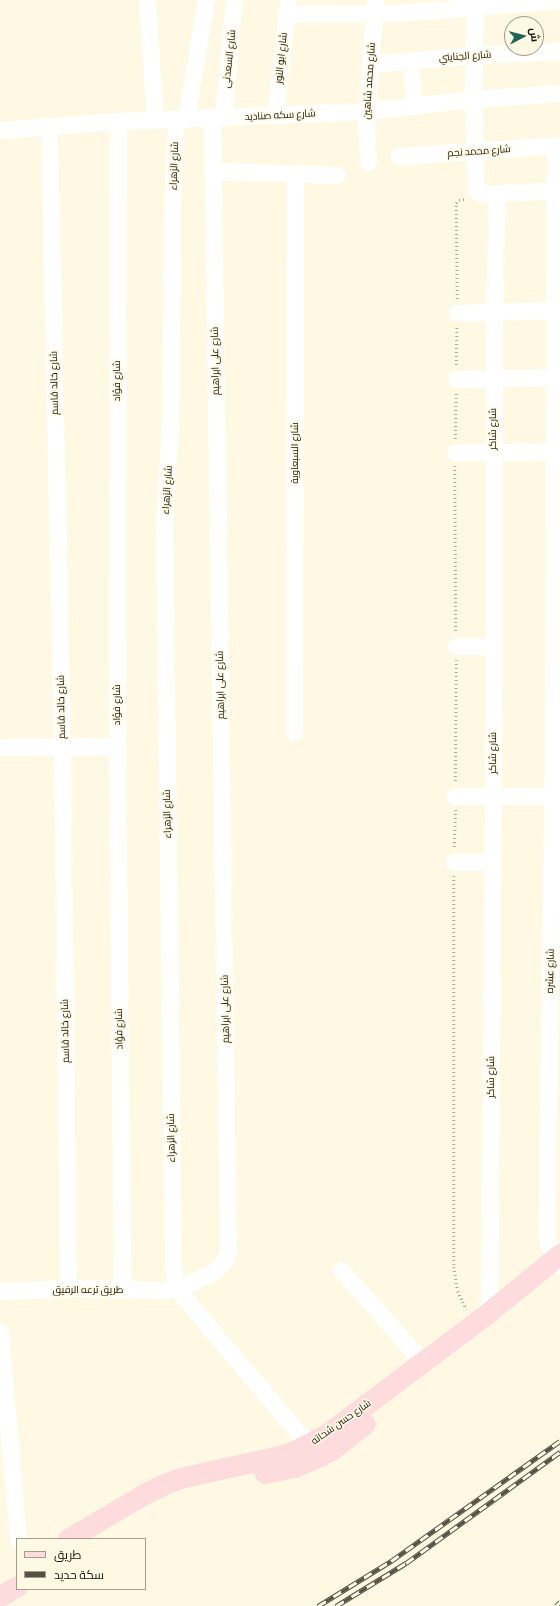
<!DOCTYPE html>
<meta charset="utf-8">
<style>
body{margin:0}
#map{position:relative;width:560px;height:1606px;overflow:hidden;background:#fff9e4;font-family:"PT Sans Narrow",Cairo,sans-serif}
div>[style]{position:absolute}
.path>*{height:2.5px;margin-top:-1.25px;transform-origin:0;background:repeating-linear-gradient(90deg,#afaa99 0 1px,transparent 0 4px)}
.minor>*{height:17px;margin:-8.5px;padding:0 8.5px;transform-origin:8.5px;border-radius:8.5px;background:#fff}
.major>*{height:21px;margin:-10.5px;padding:0 10.5px;transform-origin:10.5px;border-radius:10.5px;background:#fedcdd}
.rail>*{height:4.5px;margin-top:-2.25px;transform-origin:0;background:repeating-linear-gradient(90deg,#fff9e4 0 9px,#555145 0 18px);box-sizing:border-box;border-block:1px solid #555145}
span{translate:-50% -50%;white-space:nowrap;text-align:center;line-height:1.15;-webkit-text-stroke:3px #fff9e4;paint-order:stroke}
.street-label{font-size:10px;color:#17140b}
.legend{position:absolute;left:16px;top:1538px;width:130px;height:52px;box-sizing:border-box;background:#fff9e4;border:1px solid #a29d8d;margin:0;padding:5px 7px;list-style:none;font-size:12px;color:#17140b}
.legend li{display:flex;align-items:center;gap:8px;height:20px}
.legend b{width:20px;border:1px solid #a29d8d}
.north{position:absolute;left:504px;top:16px;width:40px;height:40px;box-sizing:border-box;background:#fff9e4;border:1px solid #a29d8d;border-radius:50%;rotate:83deg;font-size:11px;font-weight:700;line-height:16px;text-align:center;color:#17140b}
.north::after{content:'';display:block;margin:auto;width:14px;height:18px;background:#206556;clip-path:polygon(50% 0,100% 100%,50% 72%,0 100%)}
</style>
<div id="map">
<div class="path">
<i style="left:457px;top:299px;width:96px;rotate:-90.6deg"></i>
<i style="left:456px;top:203px;width:4px;rotate:-45deg"></i>
<i style="left:459px;top:200px;width:6px;rotate:-9deg"></i>
<i style="left:456px;top:365px;width:39px;rotate:-89deg"></i>
<i style="left:455px;top:439px;width:47px;rotate:-88.8deg"></i>
<i style="left:455px;top:466px;width:165px;rotate:89.7deg"></i>
<i style="left:455px;top:781px;width:121px;rotate:-89.5deg"></i>
<i style="left:454px;top:847px;width:37px;rotate:-88deg"></i>
<i style="left:454px;top:876px;width:391px;rotate:90deg"></i>
<i style="left:454px;top:1267px;width:24px;rotate:81deg"></i>
<i style="left:458px;top:1291px;width:20px;rotate:66deg"></i>
</div>
<div class="minor">
<i style="left:147px;top:0;width:120px;rotate:86.2deg"></i>
<i style="left:475px;top:0;width:99px;rotate:91.2deg"></i>
<i style="left:473px;top:99px;width:92px;rotate:88.1deg"></i>
<i style="left:476px;top:191px;width:7px;rotate:27deg"></i>
<i style="left:482px;top:194px;width:78px;rotate:-2.9deg"></i>
<i style="left:286px;top:14px;width:113px;rotate:-0.5deg"></i>
<i style="left:399px;top:13px;width:162px;rotate:-4.6deg"></i>
<i style="left:370px;top:64px;width:103px;rotate:-5deg"></i>
<i style="left:473px;top:55px;width:87px;rotate:-2.6deg"></i>
<i style="left:412px;top:76px;width:30px;rotate:86deg"></i>
<i style="left:275px;top:116px;width:117px;rotate:-83.6deg"></i>
<i style="left:223px;top:118px;width:119px;rotate:-84.7deg"></i>
<i style="left:186px;top:119px;width:121px;rotate:-80.5deg"></i>
<i style="left:176px;top:120px;width:87px;rotate:92.6deg"></i>
<i style="left:172px;top:207px;width:218px;rotate:90.5deg"></i>
<i style="left:170px;top:425px;width:102px;rotate:93.4deg"></i>
<i style="left:164px;top:527px;width:740px;rotate:89.3deg"></i>
<i style="left:173px;top:1267px;width:21px;rotate:79deg"></i>
<i style="left:177px;top:1288px;width:9px;rotate:54deg"></i>
<i style="left:182px;top:1295px;width:207px;rotate:49.9deg"></i>
<i style="left:118px;top:121px;width:625px;rotate:90.09deg"></i>
<i style="left:117px;top:746px;width:543px;rotate:89.47deg"></i>
<i style="left:49px;top:126px;width:619px;rotate:88.8deg"></i>
<i style="left:62px;top:745px;width:543px;rotate:89.37deg"></i>
<i style="left:0;top:130px;width:118px;rotate:-4.4deg"></i>
<i style="left:118px;top:121px;width:249px;rotate:-2.3deg"></i>
<i style="left:367px;top:111px;width:107px;rotate:-6.5deg"></i>
<i style="left:473px;top:99px;width:87px;rotate:-3.9deg"></i>
<i style="left:555px;top:146px;width:606px;rotate:90.19deg"></i>
<i style="left:553px;top:752px;width:481px;rotate:90.8deg"></i>
<i style="left:546px;top:1233px;width:16px;rotate:75deg"></i>
<i style="left:550px;top:1248px;width:21px;rotate:61deg"></i>
<i style="left:399px;top:156px;width:161px;rotate:-3.9deg"></i>
<i style="left:368px;top:162px;width:42px;rotate:-92.7deg"></i>
<i style="left:366px;top:120px;width:120px;rotate:-85.7deg"></i>
<i style="left:212px;top:171px;width:125px;rotate:1.8deg"></i>
<i style="left:457px;top:313px;width:98px;rotate:-1.8deg"></i>
<i style="left:456px;top:379px;width:99px;rotate:-1.2deg"></i>
<i style="left:455px;top:453px;width:99px;rotate:-1.2deg"></i>
<i style="left:456px;top:646px;width:38px"></i>
<i style="left:294px;top:732px;width:558px;rotate:-89.9deg"></i>
<i style="left:0;top:747px;width:117px;rotate:-0.5deg"></i>
<i style="left:455px;top:796px;width:97px"></i>
<i style="left:454px;top:862px;width:38px"></i>
<i style="left:341px;top:1270px;width:123px;rotate:48.3deg"></i>
<i style="left:0;top:1291px;width:68px;rotate:-2.5deg"></i>
<i style="left:68px;top:1288px;width:98px;rotate:1.2deg"></i>
<i style="left:166px;top:1290px;width:22px;rotate:-16deg"></i>
<i style="left:187px;top:1284px;width:27px;rotate:-24deg"></i>
<i style="left:212px;top:1273px;width:18px;rotate:-45deg"></i>
<i style="left:225px;top:1260px;width:9px;rotate:-69deg"></i>
<i style="left:228px;top:1252px;width:1134px;rotate:-90.81deg"></i>
<i style="left:489px;top:1312px;width:666px;rotate:-89.57deg"></i>
<i style="left:494px;top:646px;width:333px;rotate:-90deg"></i>
<i style="left:494px;top:313px;width:120px;rotate:-88.6deg"></i>
<i style="left:0;top:1332px;width:208px;rotate:85deg"></i>
</div>
<div class="major">
<i style="left:265px;top:1473px;width:30px;rotate:-12deg"></i>
<i style="left:294px;top:1467px;width:26px;rotate:-23deg"></i>
<i style="left:318px;top:1457px;width:18px;rotate:-29deg"></i>
<i style="left:334px;top:1448px;width:39px;rotate:-38deg"></i>
<i style="left:68px;top:1539px;width:88px;rotate:-30.6deg"></i>
<i style="left:144px;top:1494px;width:25px;rotate:-26deg"></i>
<i style="left:167px;top:1483px;width:14px;rotate:-21deg"></i>
<i style="left:180px;top:1478px;width:101px;rotate:-12.5deg"></i>
<i style="left:279px;top:1456px;width:16px;rotate:-18deg"></i>
<i style="left:294px;top:1451px;width:34px;rotate:-27deg"></i>
<i style="left:324px;top:1436px;width:206px;rotate:-36.9deg"></i>
<i style="left:489px;top:1312px;width:92px;rotate:-39.2deg"></i>
<i style="left:0;top:1596px;width:20px;rotate:-30deg"></i>
</div>
<div class="rail">
<i style="left:318px;top:1606px;width:86px;rotate:-31.7deg"></i>
<i style="left:391px;top:1561px;width:207px;rotate:-35.4deg"></i>
<i style="left:336px;top:1606px;width:82px;rotate:-31.6deg"></i>
<i style="left:406px;top:1563px;width:190px;rotate:-35.8deg"></i>
<i style="left:556px;top:1606px;width:6px;rotate:-45deg"></i>
</div>
<div class="street-label">
<span style="left:465px;top:56px;rotate:-4deg">شارع الجنايني</span>
<span style="left:281px;top:58px;rotate:-84deg">شارع ابو النور</span>
<span style="left:229px;top:59px;rotate:-84deg">شارع السعدنى</span>
<span style="left:369px;top:81px;rotate:-86deg">شارع محمد شاهين</span>
<span style="left:280px;top:115px;rotate:-3deg">شارع سكه صناديد</span>
<span style="left:479px;top:151px;rotate:-4deg">شارع محمد نجم</span>
<span style="left:174px;top:166px;rotate:-88deg">شارع الزهراء</span>
<span style="left:215px;top:361px;rotate:-91deg">شارع على ابراهيم</span>
<span style="left:117px;top:381px;rotate:-90deg">شارع فؤاد</span>
<span style="left:54px;top:383px;rotate:-91deg">شارع خالد قاسم</span>
<span style="left:493px;top:429px;rotate:-90deg">شارع شاكر</span>
<span style="left:295px;top:453px;rotate:-90deg">شارع السبعاوية</span>
<span style="left:167px;top:490px;rotate:-86deg">شارع الزهراء</span>
<span style="left:220px;top:685px;rotate:-91deg">شارع على ابراهيم</span>
<span style="left:117px;top:705px;rotate:-90deg">شارع فؤاد</span>
<span style="left:61px;top:707px;rotate:-91deg">شارع خالد قاسم</span>
<span style="left:493px;top:753px;rotate:-90deg">شارع شاكر</span>
<span style="left:167px;top:814px;rotate:-91deg">شارع الزهراء</span>
<span style="left:550px;top:971px;rotate:-89deg">شارع عشره</span>
<span style="left:225px;top:1009px;rotate:-91deg">شارع على ابراهيم</span>
<span style="left:119px;top:1029px;rotate:-91deg">شارع فؤاد</span>
<span style="left:65px;top:1031px;rotate:-91deg">شارع خالد قاسم</span>
<span style="left:491px;top:1077px;rotate:-90deg">شارع شاكر</span>
<span style="left:171px;top:1138px;rotate:-91deg">شارع الزهراء</span>
<span style="left:88px;top:1290px">طريق ترعه الرفيق</span>
<span style="left:341px;top:1422px;rotate:-35deg">شارع حسن شحاته</span>
</div>
<ul class="legend">
<li><b style="height:5px;background:#fedcdd"></b>طريق</li>
<li><b style="height:5px;background:#555145"></b>سكة حديد</li>
</ul>
<div class="north">ش</div>
</div>
